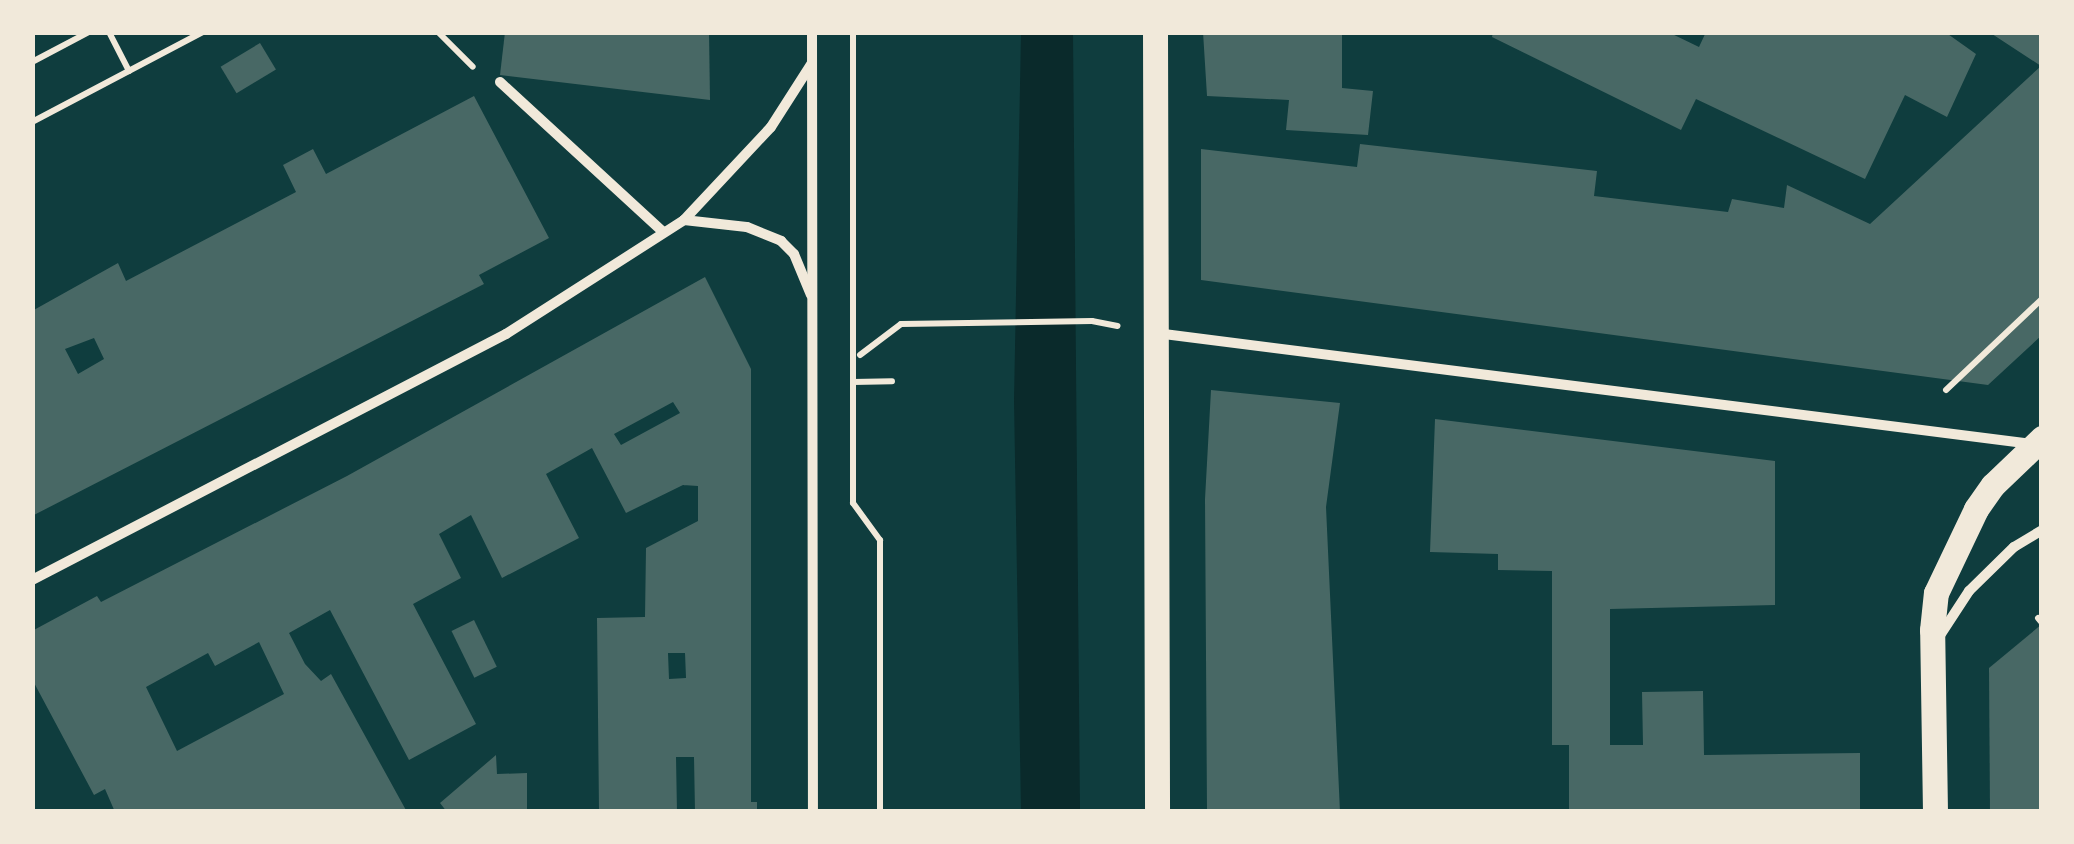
<!DOCTYPE html>
<style>
body{margin:0}
#map{position:relative;width:2074px;height:844px;overflow:hidden;background:#0f3d3e;font-family:Figtree,sans-serif}
div>[style]{position:absolute}
.water>*{inset:0;background:#0a2a2b}
.building>*{inset:0;background:#486865;transform-origin:0 0}
.path>*{height:6px;margin:-3px;padding:0 3px;transform-origin:3px;border-radius:3px;background:#f1e9da}
.minor>*{height:10px;margin:-5px;padding:0 5px;transform-origin:5px;border-radius:5px;background:#f1e9da}
.primary>*{height:25px;margin:-12.5px;padding:0 12.5px;transform-origin:12.5px;border-radius:12.5px;background:#f1e9da}
span{translate:-50% -50%;white-space:nowrap;text-align:center;line-height:1.15;-webkit-text-stroke:8px #f1e9da;paint-order:stroke}
.frame{position:absolute;inset:0;border:35px solid #f1e9da;pointer-events:none}
</style>
<div id="map">
<div class="water">
<i style="clip-path:polygon(1021px 33px,1073px 33px,1080px 811px,1021px 811px,1014px 400px)"></i>
</div>
<div class="building">
<i style="clip-path:polygon(505px 32px,709px 32px,710px 100px,500px 75px)"></i>
<i style="clip-path:polygon(1203px 32px,1342px 32px,1342px 88px,1373px 91px,1368px 135px,1286px 130px,1289px 100px,1207px 96px)"></i>
<i style="clip-path:polygon(1493px 32px,1668px 32px,1699px 47px,1706px 32px,1945px 32px,1976px 54px,1947px 117px,1905px 95px,1865px 179px,1696px 99px,1681px 130px,1492px 37px)"></i>
<i style="clip-path:polygon(1989px 32px,2042px 32px,2042px 335px,1988px 385px,1201px 280px,1201px 149px,1357px 167px,1360px 144px,1597px 171px,1594px 196px,1728px 212px,1732px 199px,1784px 208px,1787px 185px,1870px 224px,2041px 66px)"></i>
<i style="left:260px;top:43px;width:31px;height:46px;rotate:59deg"></i>
<i style="clip-path:polygon(evenodd,474px 96px,549px 238px,479px 275px,484px 284px,32px 516px,32px 311px,118px 263px,126px 281px,296px 192px,283px 165px,313px 149px,326px 174px,474px 96px,94px 338px,104px 359px,78px 374px,65px 349px,94px 338px)"></i>
<i style="clip-path:polygon(evenodd,705px 277px,751px 369px,751px 802px,757px 802px,757px 812px,695px 812px,694px 757px,676px 757px,677px 812px,599px 812px,597px 618px,645px 617px,646px 548px,698px 521px,698px 486px,683px 485px,626px 513px,592px 448px,546px 474px,579px 538px,502px 578px,471px 515px,439px 534px,461px 578px,413px 604px,476px 724px,409px 760px,330px 610px,289px 633px,305px 664px,321px 681px,331px 674px,407px 812px,115px 812px,105px 789px,94px 795px,32px 679px,32px 631px,97px 596px,101px 602px,347px 476px,705px 277px,673px 402px,680px 413px,621px 445px,614px 434px,673px 402px,705px 277px,259px 642px,284px 694px,177px 751px,146px 687px,208px 653px,215px 666px,259px 642px,705px 277px,668px 653px,685px 653px,686px 678px,669px 679px,668px 653px)"></i>
<i style="clip-path:polygon(1211px 390px,1340px 403px,1326px 507px,1340px 812px,1207px 812px,1205px 499px)"></i>
<i style="clip-path:polygon(1435px 419px,1775px 461px,1775px 605px,1610px 609px,1610px 745px,1643px 745px,1642px 692px,1703px 691px,1704px 755px,1860px 753px,1860px 812px,1569px 812px,1569px 745px,1552px 745px,1552px 571px,1498px 570px,1498px 554px,1430px 552px)"></i>
<i style="left:474px;top:620px;width:52px;height:25px;rotate:64deg"></i>
<i style="clip-path:polygon(2042px 624px,2042px 812px,1990px 812px,1989px 668px)"></i>
<i style="clip-path:polygon(496px 755px,497px 774px,527px 773px,527px 812px,447px 812px,440px 803px)"></i>
</div>
<div class="path">
<i style="left:109px;top:32px;width:44px;rotate:62.9deg"></i>
<i style="left:438px;top:32px;width:49px;rotate:45deg"></i>
<i style="left:853px;top:32px;width:471px;rotate:90deg"></i>
<i style="left:853px;top:503px;width:46px;rotate:53.9deg"></i>
<i style="left:880px;top:540px;width:272px;rotate:90deg"></i>
<i style="left:32px;top:62px;width:64px;rotate:-27.8deg"></i>
<i style="left:32px;top:122px;width:193px;rotate:-27.8deg"></i>
<i style="left:860px;top:355px;width:51px;rotate:-37.1deg"></i>
<i style="left:901px;top:324px;width:191px;rotate:-0.9deg"></i>
<i style="left:1092px;top:321px;width:26px;rotate:11deg"></i>
<i style="left:853px;top:382px;width:39px;rotate:-1deg"></i>
<i style="left:1946px;top:390px;width:132px;rotate:-43.5deg"></i>
<i style="left:2038px;top:618px;width:6px;rotate:51deg"></i>
</div>
<div class="minor">
<i style="left:812px;top:32px;width:780px;rotate:89.93deg"></i>
<i style="left:500px;top:82px;width:222px;rotate:42.6deg"></i>
<i style="left:684px;top:220px;width:63px;rotate:6.3deg"></i>
<i style="left:747px;top:227px;width:37px;rotate:22deg"></i>
<i style="left:781px;top:241px;width:18px;rotate:45deg"></i>
<i style="left:794px;top:254px;width:44px;rotate:67.5deg"></i>
<i style="left:1156px;top:333px;width:883px;rotate:7.22deg"></i>
<i style="left:32px;top:580px;width:534px;rotate:-27.43deg"></i>
<i style="left:506px;top:334px;width:211px;rotate:-32.6deg"></i>
<i style="left:684px;top:220px;width:127px;rotate:-46.9deg"></i>
<i style="left:771px;top:127px;width:76px;rotate:-57.4deg"></i>
<i style="left:1939px;top:637px;width:55px;rotate:-56.9deg"></i>
<i style="left:1969px;top:591px;width:63px;rotate:-44.4deg"></i>
<i style="left:2014px;top:547px;width:33px;rotate:-31deg"></i>
</div>
<div class="primary">
<i style="left:1155px;top:32px;width:780px;rotate:89.85deg"></i>
<i style="left:1935px;top:812px;width:182px;rotate:-90.9deg"></i>
<i style="left:1932px;top:630px;width:37px;rotate:-84deg"></i>
<i style="left:1936px;top:593px;width:93px;rotate:-64.5deg"></i>
<i style="left:1976px;top:509px;width:29px;rotate:-55deg"></i>
<i style="left:1993px;top:485px;width:68px;rotate:-43.8deg"></i>
</div>
<div class="frame"></div>
</div>
